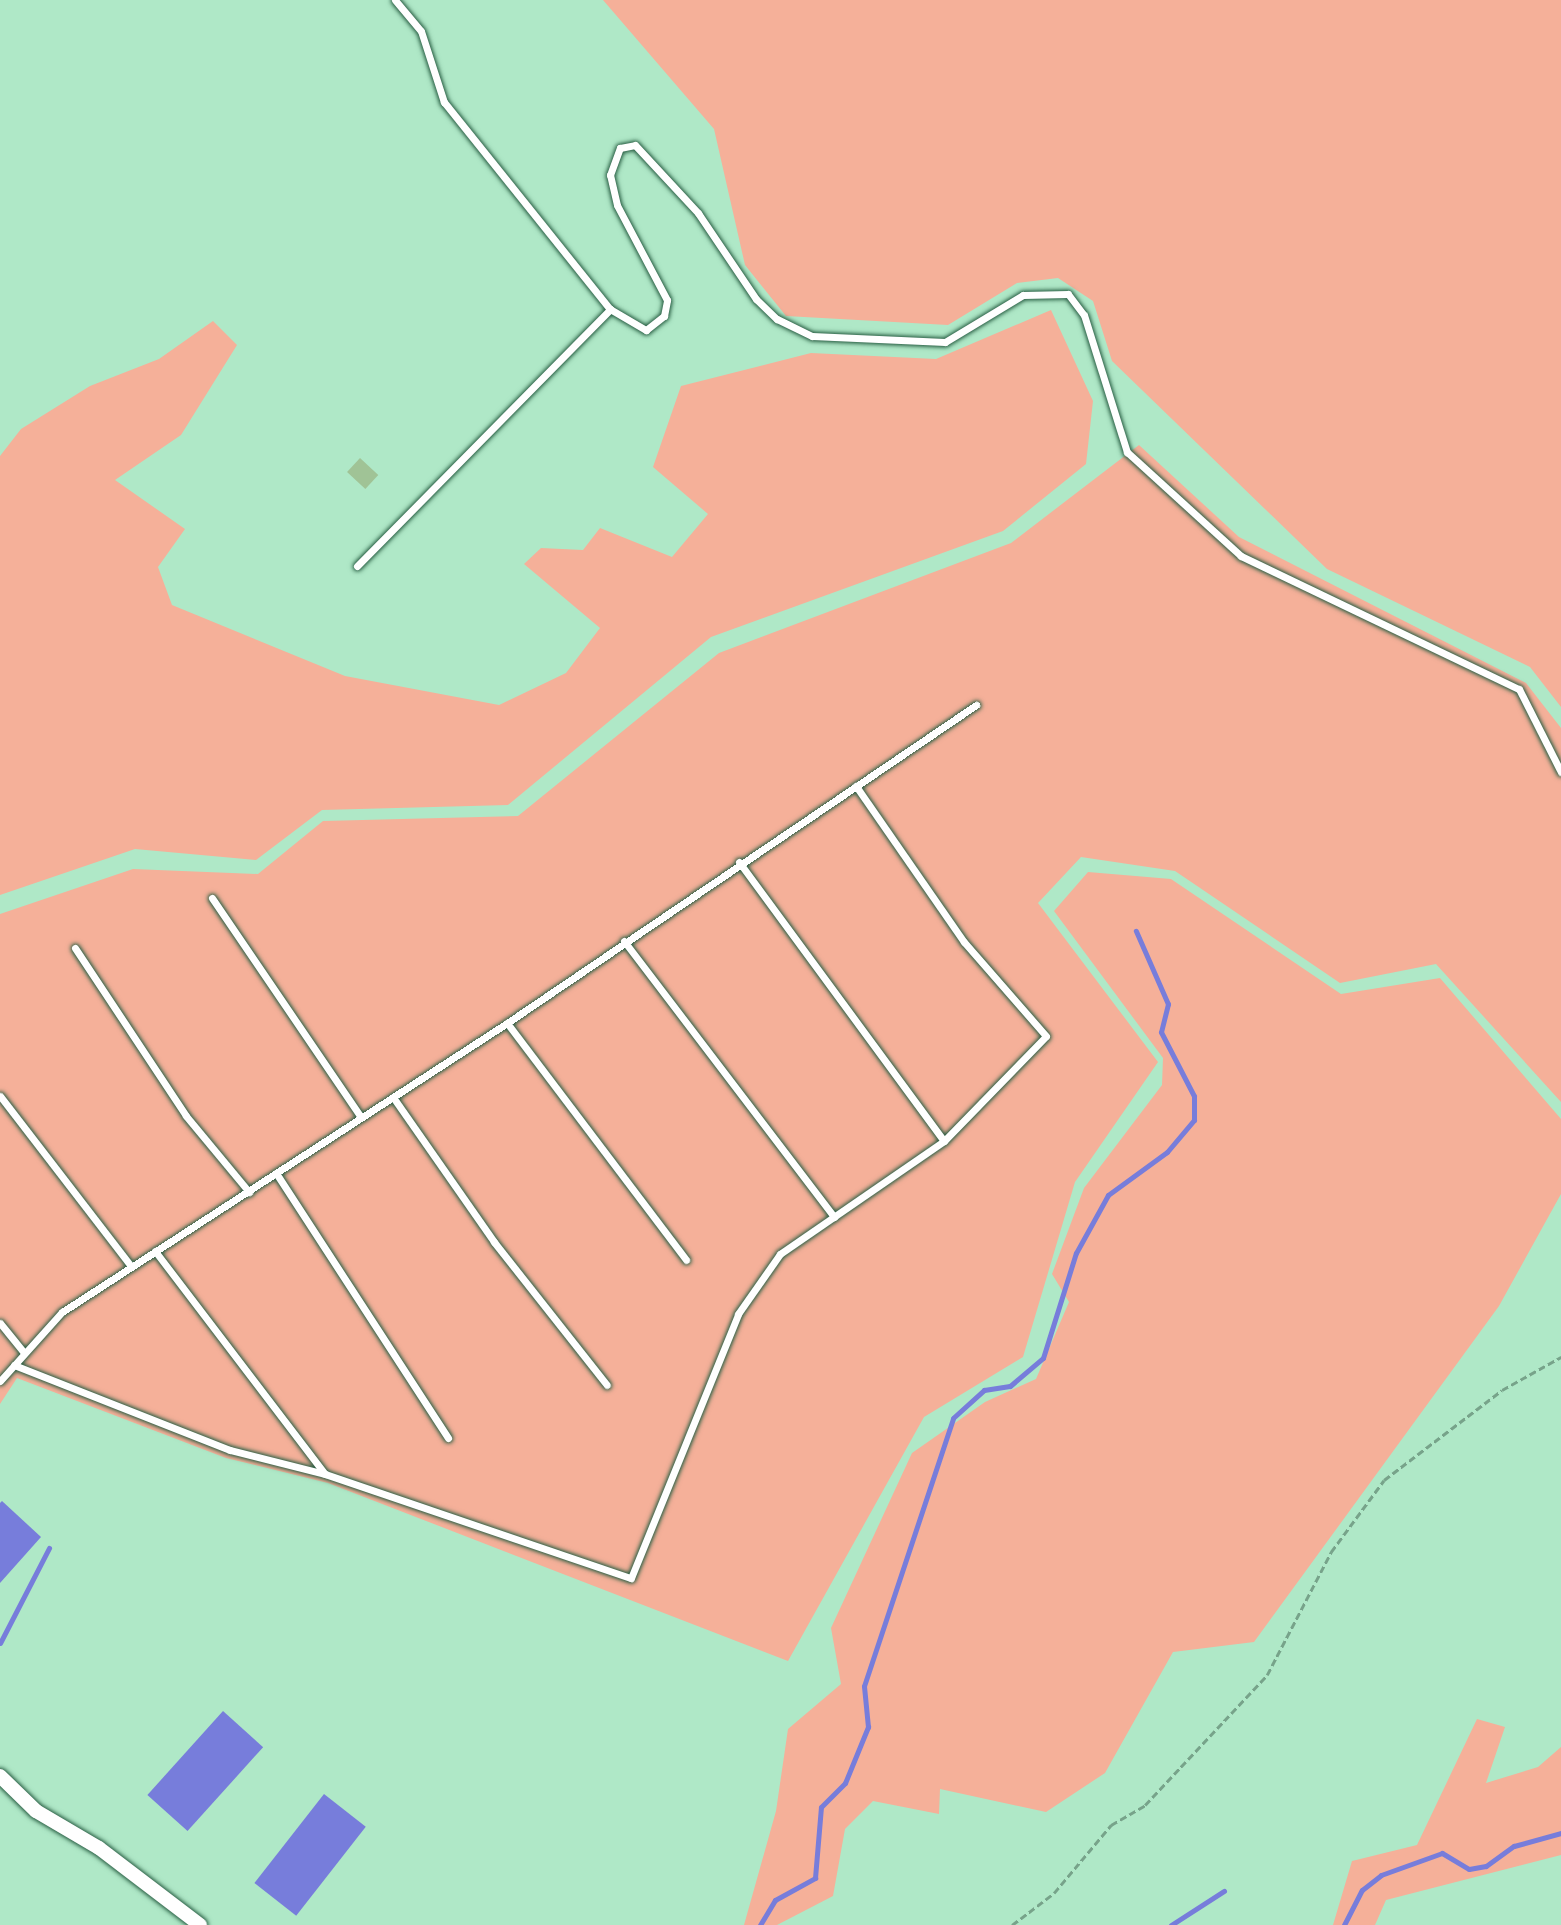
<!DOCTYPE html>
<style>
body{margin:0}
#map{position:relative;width:1561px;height:1925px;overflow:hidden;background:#afe8c7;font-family:"Noto Serif",serif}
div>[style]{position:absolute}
.green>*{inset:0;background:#f5b099}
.water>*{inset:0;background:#777ddb;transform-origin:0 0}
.stream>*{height:5px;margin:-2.5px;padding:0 2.5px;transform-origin:2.5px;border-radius:2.5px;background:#777ddb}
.building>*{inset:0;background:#a0c396;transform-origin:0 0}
.path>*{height:2.5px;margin-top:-1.25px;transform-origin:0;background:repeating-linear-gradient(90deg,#77a38a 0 7px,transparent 0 10.5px)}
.roads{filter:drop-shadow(0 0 2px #285e43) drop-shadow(0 0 2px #285e43)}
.service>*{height:7px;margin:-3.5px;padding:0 3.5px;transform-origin:3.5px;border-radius:3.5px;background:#fff}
.minor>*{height:14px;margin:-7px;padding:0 7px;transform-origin:7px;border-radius:7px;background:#fff}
span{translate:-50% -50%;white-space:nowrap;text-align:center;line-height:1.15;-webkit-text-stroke:7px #bcf6d4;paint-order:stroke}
</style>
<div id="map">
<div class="green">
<i style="clip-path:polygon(603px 0,1561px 0,1561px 707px,1530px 667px,1327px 569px,1112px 361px,1093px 301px,1058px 278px,1017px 283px,948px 325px,786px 316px,745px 265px,714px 129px)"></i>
<i style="clip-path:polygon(1051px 310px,1093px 401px,1086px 464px,1003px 531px,711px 637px,508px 805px,322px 810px,256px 860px,135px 849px,0 895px,0 456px,21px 429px,90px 386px,159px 359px,213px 321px,237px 345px,181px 435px,115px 480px,185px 529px,158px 567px,172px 605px,345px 676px,499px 705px,566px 673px,600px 628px,524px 564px,541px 548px,583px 550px,600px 528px,672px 557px,708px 514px,653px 467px,681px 386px,811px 353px,936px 359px)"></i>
<i style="clip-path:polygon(1139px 445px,1239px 537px,1526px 683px,1561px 728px,1561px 1102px,1436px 964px,1340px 983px,1175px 871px,1081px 857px,1038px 903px,1158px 1062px,1075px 1182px,1023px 1357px,924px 1417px,788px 1661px,328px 1483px,226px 1458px,17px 1378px,0 1404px,0 914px,133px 869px,258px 874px,323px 821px,518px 816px,719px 653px,1011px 543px)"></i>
<i style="clip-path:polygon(1088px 872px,1171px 879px,1341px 994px,1440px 978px,1561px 1119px,1561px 1194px,1499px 1306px,1254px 1642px,1173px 1652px,1105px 1773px,1046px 1812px,940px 1789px,939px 1814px,873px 1801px,845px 1829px,833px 1896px,777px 1925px,744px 1925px,776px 1811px,788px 1729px,841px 1684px,831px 1628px,912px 1453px,985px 1402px,1036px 1379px,1069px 1302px,1052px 1274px,1084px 1188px,1162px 1085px,1163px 1058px,1054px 911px)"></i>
<i style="clip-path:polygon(1477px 1719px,1505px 1727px,1486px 1783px,1538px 1767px,1561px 1747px,1561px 1855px,1386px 1900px,1375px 1925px,1333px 1925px,1352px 1861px,1417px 1845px)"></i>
</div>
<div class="water">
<i style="clip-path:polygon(2px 1501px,41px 1537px,0 1583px,0 1503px)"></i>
<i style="left:223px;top:1711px;width:54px;height:113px;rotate:42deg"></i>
<i style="left:324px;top:1794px;width:53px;height:113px;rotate:38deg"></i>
</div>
<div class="stream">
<i style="left:0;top:1643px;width:107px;rotate:-62.7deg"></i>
<i style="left:760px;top:1925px;width:29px;rotate:-59deg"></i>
<i style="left:775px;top:1900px;width:46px;rotate:-28.8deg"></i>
<i style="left:815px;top:1878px;width:71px;rotate:-85.2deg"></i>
<i style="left:821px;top:1807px;width:34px;rotate:-45deg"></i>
<i style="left:845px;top:1783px;width:61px;rotate:-67.7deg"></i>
<i style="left:868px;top:1727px;width:41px;rotate:-95.6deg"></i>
<i style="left:864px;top:1686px;width:282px;rotate:-71.6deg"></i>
<i style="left:953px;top:1418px;width:42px;rotate:-42.1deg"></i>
<i style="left:984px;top:1390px;width:26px;rotate:-9deg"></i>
<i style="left:1010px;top:1386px;width:43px;rotate:-40.3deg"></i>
<i style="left:1043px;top:1358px;width:110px;rotate:-72.6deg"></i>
<i style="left:1076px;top:1253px;width:66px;rotate:-61.1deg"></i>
<i style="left:1108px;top:1195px;width:73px;rotate:-36.1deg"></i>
<i style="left:1167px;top:1152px;width:42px;rotate:-49.8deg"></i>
<i style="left:1194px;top:1120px;width:24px;rotate:-90deg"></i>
<i style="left:1194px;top:1096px;width:72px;rotate:-117.3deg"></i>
<i style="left:1161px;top:1032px;width:29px;rotate:-76deg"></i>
<i style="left:1168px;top:1004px;width:80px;rotate:-113.7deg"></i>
<i style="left:1171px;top:1925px;width:63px;rotate:-32.7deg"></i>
<i style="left:1344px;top:1925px;width:39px;rotate:-63deg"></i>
<i style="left:1362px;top:1890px;width:24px;rotate:-38deg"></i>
<i style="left:1381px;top:1875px;width:65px;rotate:-19.8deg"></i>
<i style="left:1442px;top:1853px;width:31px;rotate:31deg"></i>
<i style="left:1469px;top:1869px;width:17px;rotate:-10deg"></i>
<i style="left:1486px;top:1866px;width:34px;rotate:-36deg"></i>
<i style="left:1514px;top:1846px;width:49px;rotate:-15.5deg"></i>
</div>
<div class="building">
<i style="left:360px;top:458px;width:25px;height:19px;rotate:43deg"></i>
</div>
<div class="path">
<i style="left:1012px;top:1925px;width:53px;rotate:-37.3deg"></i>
<i style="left:1054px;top:1893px;width:89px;rotate:-50deg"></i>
<i style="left:1111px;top:1825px;width:39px;rotate:-30deg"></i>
<i style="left:1145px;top:1805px;width:178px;rotate:-46.8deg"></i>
<i style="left:1267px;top:1675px;width:139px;rotate:-62.5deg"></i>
<i style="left:1331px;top:1552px;width:89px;rotate:-53.6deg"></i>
<i style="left:1384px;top:1480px;width:148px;rotate:-37.3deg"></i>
<i style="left:1502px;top:1390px;width:68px;rotate:-29.2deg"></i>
</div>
<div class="roads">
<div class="service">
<i style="left:395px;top:0;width:40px;rotate:50deg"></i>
<i style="left:421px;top:31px;width:75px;rotate:72.1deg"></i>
<i style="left:444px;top:102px;width:265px;rotate:51.3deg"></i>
<i style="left:357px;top:566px;width:361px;rotate:-45.4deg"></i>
<i style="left:610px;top:309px;width:42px;rotate:30.3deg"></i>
<i style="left:646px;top:330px;width:23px;rotate:-38deg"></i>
<i style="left:664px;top:316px;width:16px;rotate:-79deg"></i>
<i style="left:667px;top:300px;width:107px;rotate:-117.8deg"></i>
<i style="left:617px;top:205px;width:31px;rotate:-103deg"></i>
<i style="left:610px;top:175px;width:29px;rotate:-70deg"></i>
<i style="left:620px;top:148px;width:15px;rotate:-11deg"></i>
<i style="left:635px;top:145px;width:93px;rotate:47.2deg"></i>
<i style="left:698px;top:213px;width:104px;rotate:56deg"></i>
<i style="left:756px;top:299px;width:29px;rotate:44deg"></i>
<i style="left:777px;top:319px;width:39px;rotate:26deg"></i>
<i style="left:812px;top:336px;width:133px;rotate:2.6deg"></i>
<i style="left:945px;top:342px;width:91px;rotate:-31.1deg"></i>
<i style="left:1023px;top:295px;width:45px;rotate:-1.3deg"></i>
<i style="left:1068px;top:294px;width:26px;rotate:53deg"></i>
<i style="left:1084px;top:315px;width:144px;rotate:72.6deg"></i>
<i style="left:1127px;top:452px;width:154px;rotate:42.4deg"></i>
<i style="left:1241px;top:556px;width:308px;rotate:25.6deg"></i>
<i style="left:1519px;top:689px;width:93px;rotate:63.2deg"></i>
<i style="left:739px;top:862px;width:346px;rotate:53.7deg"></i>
<i style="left:212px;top:898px;width:263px;rotate:55.8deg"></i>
<i style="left:624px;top:941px;width:347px;rotate:52.7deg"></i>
<i style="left:75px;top:948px;width:201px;rotate:56.5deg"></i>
<i style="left:186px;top:1116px;width:99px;rotate:50.3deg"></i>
<i style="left:507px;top:1023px;width:297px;rotate:52.9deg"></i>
<i style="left:0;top:1096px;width:215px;rotate:52.4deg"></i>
<i style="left:393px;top:1097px;width:177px;rotate:55.1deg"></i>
<i style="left:494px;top:1242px;width:182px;rotate:51.7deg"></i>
<i style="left:276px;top:1173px;width:316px;rotate:57deg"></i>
<i style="left:155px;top:1251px;width:279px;rotate:52.7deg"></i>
<i style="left:0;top:1323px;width:38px;rotate:51deg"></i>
<i style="left:14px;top:1365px;width:232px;rotate:21.5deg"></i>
<i style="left:230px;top:1450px;width:98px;rotate:14.2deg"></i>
<i style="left:325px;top:1474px;width:323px;rotate:18.8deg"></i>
<i style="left:631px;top:1578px;width:285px;rotate:-67.9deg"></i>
<i style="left:738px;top:1314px;width:73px;rotate:-55deg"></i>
<i style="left:780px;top:1254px;width:199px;rotate:-34.6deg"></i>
<i style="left:944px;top:1141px;width:146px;rotate:-45.8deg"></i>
<i style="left:1046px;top:1036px;width:125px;rotate:-131.1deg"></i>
<i style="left:964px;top:942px;width:190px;rotate:-124.7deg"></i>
<i style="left:0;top:1381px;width:93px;rotate:-48.1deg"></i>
<i style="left:62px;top:1312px;width:531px;rotate:-33deg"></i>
<i style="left:507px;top:1023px;width:567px;rotate:-34.14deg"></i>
</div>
<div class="minor">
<i style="left:0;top:1776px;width:50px;rotate:44.2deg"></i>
<i style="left:36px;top:1811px;width:73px;rotate:30.4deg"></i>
<i style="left:99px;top:1848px;width:127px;rotate:37.3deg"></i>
</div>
</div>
</div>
